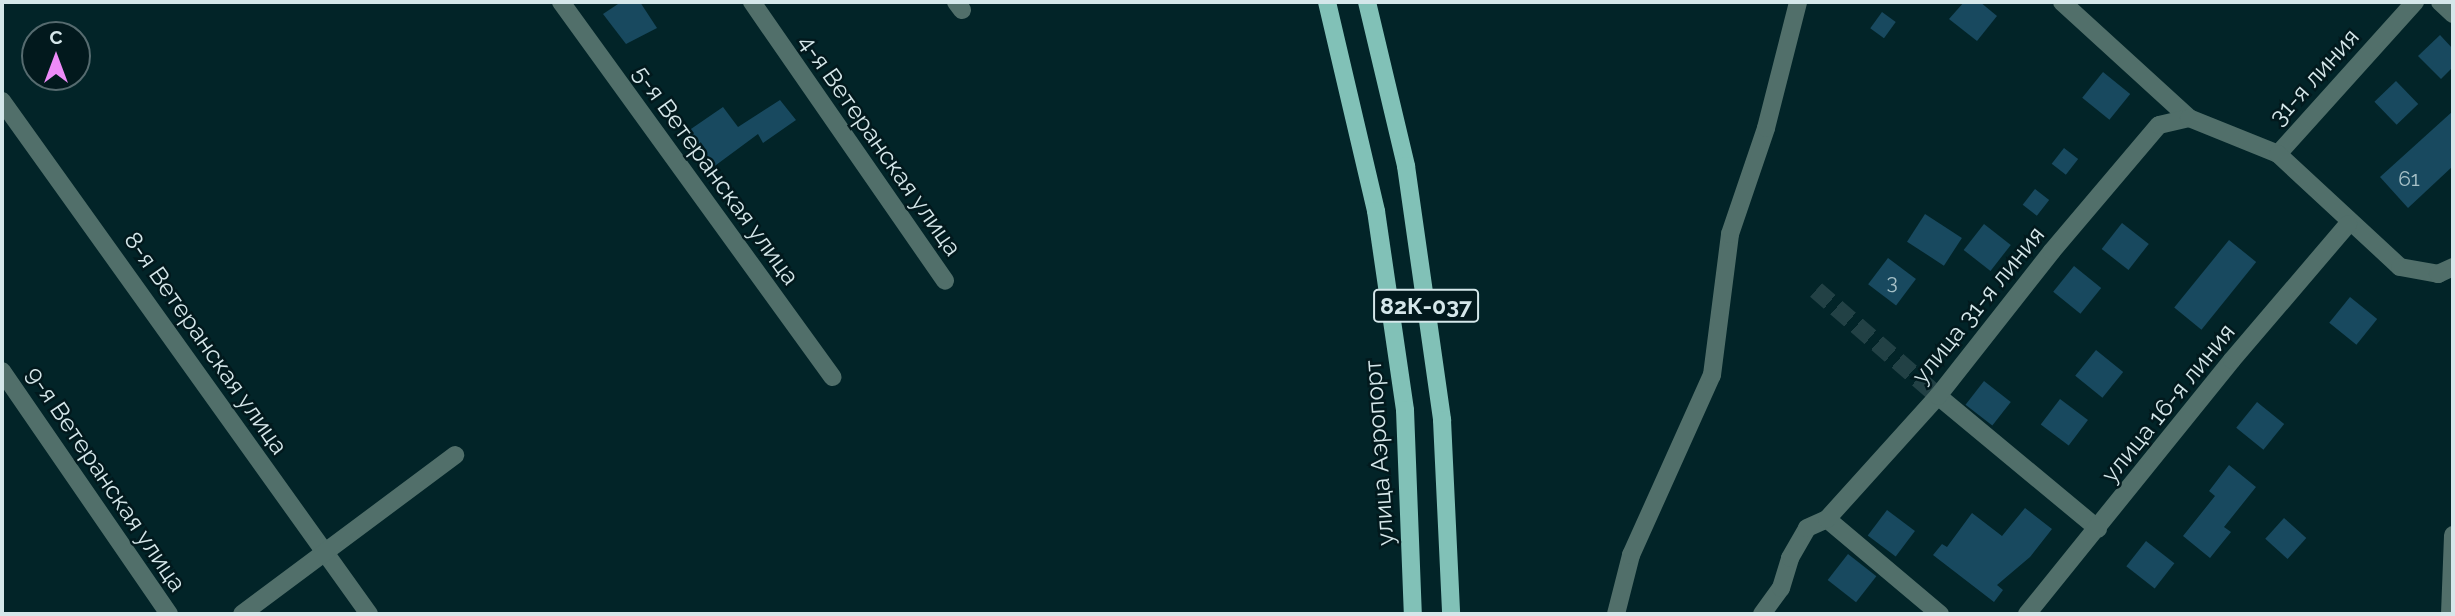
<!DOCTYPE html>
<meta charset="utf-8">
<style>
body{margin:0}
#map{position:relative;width:2455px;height:616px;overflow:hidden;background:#022428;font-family:Raleway,sans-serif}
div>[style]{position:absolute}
.building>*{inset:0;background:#18495f;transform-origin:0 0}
.minor-tunnel>*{height:18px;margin-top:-9px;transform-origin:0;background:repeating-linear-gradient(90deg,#224145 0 18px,transparent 0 27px)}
.minor>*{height:18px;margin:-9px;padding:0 9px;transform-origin:9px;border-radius:9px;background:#516f6a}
.major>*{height:18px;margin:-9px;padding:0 9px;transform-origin:9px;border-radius:9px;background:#81c1b7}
span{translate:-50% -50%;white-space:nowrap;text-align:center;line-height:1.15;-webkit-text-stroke:5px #02191d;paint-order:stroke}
.number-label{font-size:21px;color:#a6c0c7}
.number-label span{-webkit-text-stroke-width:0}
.shield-label span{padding:2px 5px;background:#02191d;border:2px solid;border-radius:5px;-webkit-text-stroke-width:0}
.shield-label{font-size:23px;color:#d5e7ea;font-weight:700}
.street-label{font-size:24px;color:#d5e7ea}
.frame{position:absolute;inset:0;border:4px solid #d5e7ea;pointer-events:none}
.north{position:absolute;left:21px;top:21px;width:70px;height:70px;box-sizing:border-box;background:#02191d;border:2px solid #566b6f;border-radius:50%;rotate:0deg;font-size:19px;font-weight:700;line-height:28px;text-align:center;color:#d5e7ea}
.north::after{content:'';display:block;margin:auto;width:24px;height:32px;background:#ee8bf8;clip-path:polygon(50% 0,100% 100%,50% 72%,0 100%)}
</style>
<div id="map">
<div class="building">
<i style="clip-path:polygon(621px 2px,640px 2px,657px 28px,626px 44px,603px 14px)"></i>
<i style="clip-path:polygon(1964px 2px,1980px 2px,1997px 16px,1977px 41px,1949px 19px)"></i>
<i style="left:1882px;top:12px;width:17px;height:20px;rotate:36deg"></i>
<i style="clip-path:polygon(2440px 35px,2453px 49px,2453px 67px,2441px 79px,2418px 56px)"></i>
<i style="left:2103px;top:72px;width:35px;height:33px;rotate:39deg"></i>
<i style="left:2396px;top:81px;width:32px;height:30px;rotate:46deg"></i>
<i style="clip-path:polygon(780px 100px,796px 120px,763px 143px,758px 134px,712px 168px,688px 131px,723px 107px,738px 127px)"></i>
<i style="clip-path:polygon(2453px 111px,2453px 166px,2408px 208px,2380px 177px)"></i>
<i style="left:2064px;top:148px;width:18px;height:20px;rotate:38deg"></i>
<i style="left:2035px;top:189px;width:18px;height:20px;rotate:38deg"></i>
<i style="left:1925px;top:214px;width:44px;height:33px;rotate:33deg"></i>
<i style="left:2122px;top:223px;width:34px;height:33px;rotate:38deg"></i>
<i style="left:1984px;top:224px;width:34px;height:33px;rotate:38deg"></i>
<i style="left:2229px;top:240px;width:35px;height:87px;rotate:39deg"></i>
<i style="left:1888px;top:258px;width:35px;height:33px;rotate:37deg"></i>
<i style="left:2074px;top:266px;width:35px;height:33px;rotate:39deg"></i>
<i style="left:2350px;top:297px;width:35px;height:33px;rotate:39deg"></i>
<i style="left:2096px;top:350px;width:35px;height:33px;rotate:39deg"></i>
<i style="left:1984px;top:381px;width:34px;height:30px;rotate:38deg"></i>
<i style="left:2060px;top:399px;width:35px;height:32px;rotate:37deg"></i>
<i style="left:2257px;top:402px;width:35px;height:33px;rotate:39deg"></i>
<i style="clip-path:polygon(2229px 465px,2256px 487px,2224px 527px,2231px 532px,2210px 558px,2183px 536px,2215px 496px,2209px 491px)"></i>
<i style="clip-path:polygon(2025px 508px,2052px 529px,2030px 557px,1997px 585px,2003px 590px,1994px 602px,1933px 555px,1942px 544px,1947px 547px,1972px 513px,2002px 536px)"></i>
<i style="left:1887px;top:510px;width:35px;height:32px;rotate:37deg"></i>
<i style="left:2284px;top:518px;width:30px;height:28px;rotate:42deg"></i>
<i style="left:2146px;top:541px;width:36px;height:32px;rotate:38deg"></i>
<i style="left:1848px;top:554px;width:36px;height:33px;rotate:38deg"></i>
</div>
<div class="minor-tunnel">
<i style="left:1816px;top:290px;width:162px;rotate:41deg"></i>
</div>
<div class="minor">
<i style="left:561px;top:2px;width:463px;rotate:54.1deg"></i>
<i style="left:752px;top:2px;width:339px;rotate:55.3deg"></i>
<i style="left:956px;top:2px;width:10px;rotate:53deg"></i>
<i style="left:2062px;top:2px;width:172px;rotate:42.4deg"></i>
<i style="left:2440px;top:2px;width:18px;rotate:43deg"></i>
<i style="left:2px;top:101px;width:631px;rotate:54.42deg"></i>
<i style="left:2278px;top:154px;width:205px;rotate:-48deg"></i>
<i style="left:2px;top:371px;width:295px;rotate:55.5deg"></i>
<i style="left:1938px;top:396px;width:208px;rotate:39.7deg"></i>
<i style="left:1827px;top:519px;width:148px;rotate:40.1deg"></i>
<i style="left:242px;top:614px;width:266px;rotate:-36.7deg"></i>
<i style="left:1616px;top:614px;width:61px;rotate:-75.7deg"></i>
<i style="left:1631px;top:555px;width:197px;rotate:-65.8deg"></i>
<i style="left:1712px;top:375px;width:142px;rotate:-82.7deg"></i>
<i style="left:1730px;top:234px;width:112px;rotate:-71.2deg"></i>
<i style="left:1766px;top:128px;width:130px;rotate:-75.7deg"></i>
<i style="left:1762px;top:614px;width:32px;rotate:-54deg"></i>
<i style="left:1781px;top:588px;width:31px;rotate:-73deg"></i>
<i style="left:1790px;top:558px;width:34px;rotate:-60deg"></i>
<i style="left:1807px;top:528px;width:22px;rotate:-24deg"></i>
<i style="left:1827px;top:519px;width:166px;rotate:-47.9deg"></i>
<i style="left:1938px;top:396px;width:184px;rotate:-51.8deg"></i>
<i style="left:2052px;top:251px;width:165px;rotate:-49.7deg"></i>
<i style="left:2159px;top:125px;width:31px;rotate:-13deg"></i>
<i style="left:2189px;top:118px;width:96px;rotate:22deg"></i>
<i style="left:2278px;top:154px;width:166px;rotate:42.8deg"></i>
<i style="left:2400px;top:267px;width:39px;rotate:10deg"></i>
<i style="left:2438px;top:274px;width:17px;rotate:-25deg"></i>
<i style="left:2027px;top:614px;width:326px;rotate:-51.1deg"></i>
<i style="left:2232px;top:360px;width:179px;rotate:-49.5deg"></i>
<i style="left:2450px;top:614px;width:79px;rotate:-87.8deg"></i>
</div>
<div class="major">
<i style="left:1327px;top:2px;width:215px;rotate:76.8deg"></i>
<i style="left:1376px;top:211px;width:201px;rotate:81.7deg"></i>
<i style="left:1405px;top:410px;width:204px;rotate:87.8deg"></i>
<i style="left:1367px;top:2px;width:169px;rotate:76.6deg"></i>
<i style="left:1406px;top:166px;width:257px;rotate:81.9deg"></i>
<i style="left:1442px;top:420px;width:194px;rotate:87.3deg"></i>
</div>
<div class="number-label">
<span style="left:2409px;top:179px">61</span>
<span style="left:1892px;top:282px">3</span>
</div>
<div class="shield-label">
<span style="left:1426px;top:306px">82К-037</span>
</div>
<div class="street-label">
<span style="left:2314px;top:77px;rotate:-48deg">31-я линия</span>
<span style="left:880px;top:145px;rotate:55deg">4-я Ветеранская улица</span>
<span style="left:716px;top:175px;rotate:54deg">5-я Ветеранская улица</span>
<span style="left:1978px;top:305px;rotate:-51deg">улица 31-я линия</span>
<span style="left:206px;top:343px;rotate:55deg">8-я Ветеранская улица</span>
<span style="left:2168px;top:403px;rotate:-51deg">улица 16-я линия</span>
<span style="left:1379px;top:453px;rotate:-94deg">улица Аэропорт</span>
<span style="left:106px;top:479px;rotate:56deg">9-я Ветеранская улица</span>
</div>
<div class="frame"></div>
<div class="north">С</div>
</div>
